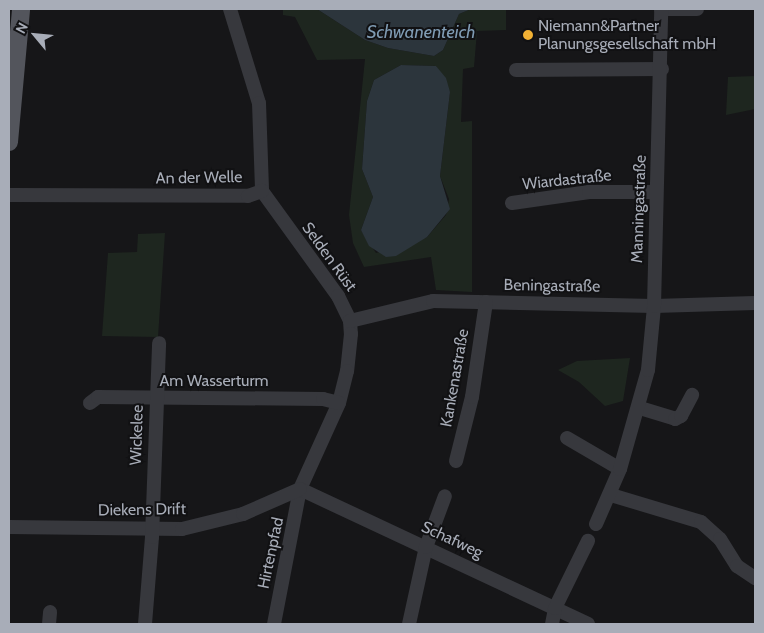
<!DOCTYPE html>
<meta charset="utf-8">
<style>
body{margin:0}
#map{position:relative;width:764px;height:633px;overflow:hidden;background:#161618;font-family:Cabin,sans-serif}
div>[style]{position:absolute}
.green>*{inset:0;background:#1e261f}
.water>*{inset:0;background:#2c353c}
.minor>*{height:14px;margin:-7px;padding:0 7px;transform-origin:7px;border-radius:7px;background:#37383d}
.major>*{height:18px;margin:-9px;padding:0 9px;transform-origin:9px;border-radius:9px;background:#53555c}
.dots>*{width:14px;height:14px;translate:-50% -50%;box-sizing:border-box;border:2px solid #111113;border-radius:50%}
span{translate:-50% -50%;white-space:nowrap;text-align:center;line-height:1.15;-webkit-text-stroke:4px #111113;paint-order:stroke}
.poi-label{font-size:16px;color:#a8adb8}
.left{translate:0 -50%;text-align:left}
.street-label{font-size:16px;color:#a8adb8}
.water-label{font-size:18px;color:#7f9bb3;font-style:italic}
.frame{position:absolute;inset:0;border:10px solid #a8adb8;pointer-events:none}
.north{position:absolute;left:10px;top:10px;width:50px;height:50px;-webkit-text-stroke:4px #111113;paint-order:stroke;rotate:298deg;font-size:14px;font-weight:700;line-height:20px;text-align:center;color:#a8adb8}
.north::after{content:'';display:block;margin:auto;width:18px;height:22px;background:#a8adb8;clip-path:polygon(50% 0,100% 100%,50% 72%,0 100%)}
</style>
<div id="map">
<div class="green">
<i style="clip-path:polygon(evenodd,283px 9px,317px 9px,365px 40px,388px 48px,434px 56px,443px 50px,459px 14px,471px 9px,506px 9px,506px 30px,477px 31px,474px 67px,463px 69px,461px 122px,472px 121px,472px 292px,436px 290px,431px 257px,364px 267px,353px 243px,349px 215px,365px 59px,317px 60px,295px 17px,283px 15px,283px 9px,401px 65px,436px 66px,450px 92px,440px 176px,449px 199px,446px 215px,427px 237px,376px 253px,361px 230px,373px 197px,362px 169px,367px 101px,374px 80px,401px 65px)"></i>
<i style="clip-path:polygon(755px 76px,755px 109px,726px 115px,728px 77px)"></i>
<i style="clip-path:polygon(165px 233px,158px 337px,102px 336px,108px 253px,137px 252px,138px 234px)"></i>
<i style="clip-path:polygon(630px 358px,623px 401px,605px 406px,579px 382px,558px 370px,577px 361px)"></i>
</div>
<div class="water">
<i style="clip-path:polygon(317px 9px,471px 9px,459px 14px,443px 50px,434px 56px,388px 48px,365px 40px)"></i>
<i style="clip-path:polygon(401px 65px,436px 66px,446px 78px,450px 92px,440px 176px,450px 209px,427px 237px,396px 256px,386px 257px,369px 246px,361px 230px,373px 197px,362px 169px,367px 101px,374px 80px)"></i>
</div>
<div class="minor">
<i style="left:230px;top:9px;width:98px;rotate:72.9deg"></i>
<i style="left:259px;top:103px;width:88px;rotate:88deg"></i>
<i style="left:262px;top:191px;width:130px;rotate:54.1deg"></i>
<i style="left:338px;top:296px;width:28px;rotate:64deg"></i>
<i style="left:350px;top:321px;width:13px;rotate:86deg"></i>
<i style="left:351px;top:334px;width:37px;rotate:96deg"></i>
<i style="left:347px;top:371px;width:33px;rotate:104deg"></i>
<i style="left:339px;top:403px;width:94px;rotate:114.4deg"></i>
<i style="left:300px;top:489px;width:137px;rotate:100.9deg"></i>
<i style="left:661px;top:9px;width:36px"></i>
<i style="left:516px;top:70px;width:146px;rotate:-0.4deg"></i>
<i style="left:9px;top:195px;width:239px;rotate:0.2deg"></i>
<i style="left:248px;top:196px;width:15px;rotate:-20deg"></i>
<i style="left:512px;top:203px;width:78px;rotate:-8.1deg"></i>
<i style="left:589px;top:192px;width:66px"></i>
<i style="left:350px;top:321px;width:85px;rotate:-13.5deg"></i>
<i style="left:433px;top:301px;width:221px;rotate:1.3deg"></i>
<i style="left:654px;top:306px;width:101px;rotate:-1.7deg"></i>
<i style="left:90px;top:403px;width:10px;rotate:-37deg"></i>
<i style="left:98px;top:397px;width:225px;rotate:0.5deg"></i>
<i style="left:323px;top:399px;width:16px;rotate:14deg"></i>
<i style="left:640px;top:408px;width:37px;rotate:17deg"></i>
<i style="left:675px;top:419px;width:7px;rotate:-27deg"></i>
<i style="left:681px;top:416px;width:24px;rotate:-62deg"></i>
<i style="left:567px;top:438px;width:61px;rotate:30.3deg"></i>
<i style="left:456px;top:461px;width:66px;rotate:-76deg"></i>
<i style="left:472px;top:397px;width:96px;rotate:-81.6deg"></i>
<i style="left:300px;top:489px;width:318px;rotate:25.1deg"></i>
<i style="left:611px;top:495px;width:94px;rotate:16.7deg"></i>
<i style="left:701px;top:522px;width:25px;rotate:42deg"></i>
<i style="left:720px;top:539px;width:32px;rotate:58deg"></i>
<i style="left:737px;top:566px;width:22px;rotate:34deg"></i>
<i style="left:596px;top:524px;width:60px;rotate:-66.4deg"></i>
<i style="left:620px;top:469px;width:103px;rotate:-74.2deg"></i>
<i style="left:648px;top:370px;width:64px;rotate:-84.6deg"></i>
<i style="left:654px;top:306px;width:297px;rotate:-88.6deg"></i>
<i style="left:9px;top:527px;width:173px;rotate:0.7deg"></i>
<i style="left:182px;top:529px;width:63px;rotate:-13.8deg"></i>
<i style="left:243px;top:514px;width:62px;rotate:-23.7deg"></i>
<i style="left:49px;top:624px;width:12px;rotate:-85deg"></i>
<i style="left:145px;top:624px;width:87px;rotate:-85.4deg"></i>
<i style="left:152px;top:537px;width:194px;rotate:-87.9deg"></i>
<i style="left:409px;top:624px;width:79px;rotate:-77.6deg"></i>
<i style="left:426px;top:547px;width:54px;rotate:-69.6deg"></i>
<i style="left:552px;top:624px;width:16px;rotate:-79deg"></i>
<i style="left:555px;top:608px;width:75px;rotate:-63.8deg"></i>
</div>
<div class="major">
<i style="left:9px;top:142px;width:134px;rotate:-84.8deg"></i>
</div>
<div class="dots">
<i style="left:528px;top:35px;background:#f2b134"></i>
</div>
<div class="poi-label">
<span class="left" style="left:538px;top:35px">Niemann&amp;Partner<br>Planungsgesellschaft mbH</span>
</div>
<div class="street-label">
<span style="left:199px;top:178px;rotate:-1deg">An der Welle</span>
<span style="left:567px;top:180px;rotate:-6deg">Wiardastraße</span>
<span style="left:639px;top:209px;rotate:-88deg">Manningastraße</span>
<span style="left:329px;top:257px;rotate:54deg">Selden Rüst</span>
<span style="left:552px;top:286px;rotate:1deg">Beningastraße</span>
<span style="left:455px;top:378px;rotate:-80deg">Kankenastraße</span>
<span style="left:214px;top:381px">Am Wasserturm</span>
<span style="left:137px;top:435px;rotate:-88deg">Wickelee</span>
<span style="left:142px;top:510px;rotate:-1deg">Diekens Drift</span>
<span style="left:452px;top:540px;rotate:25deg">Schafweg</span>
<span style="left:271px;top:553px;rotate:-78deg">Hirtenpfad</span>
</div>
<div class="water-label">
<span style="left:421px;top:32px">Schwanenteich</span>
</div>
<div class="frame"></div>
<div class="north">N</div>
</div>
